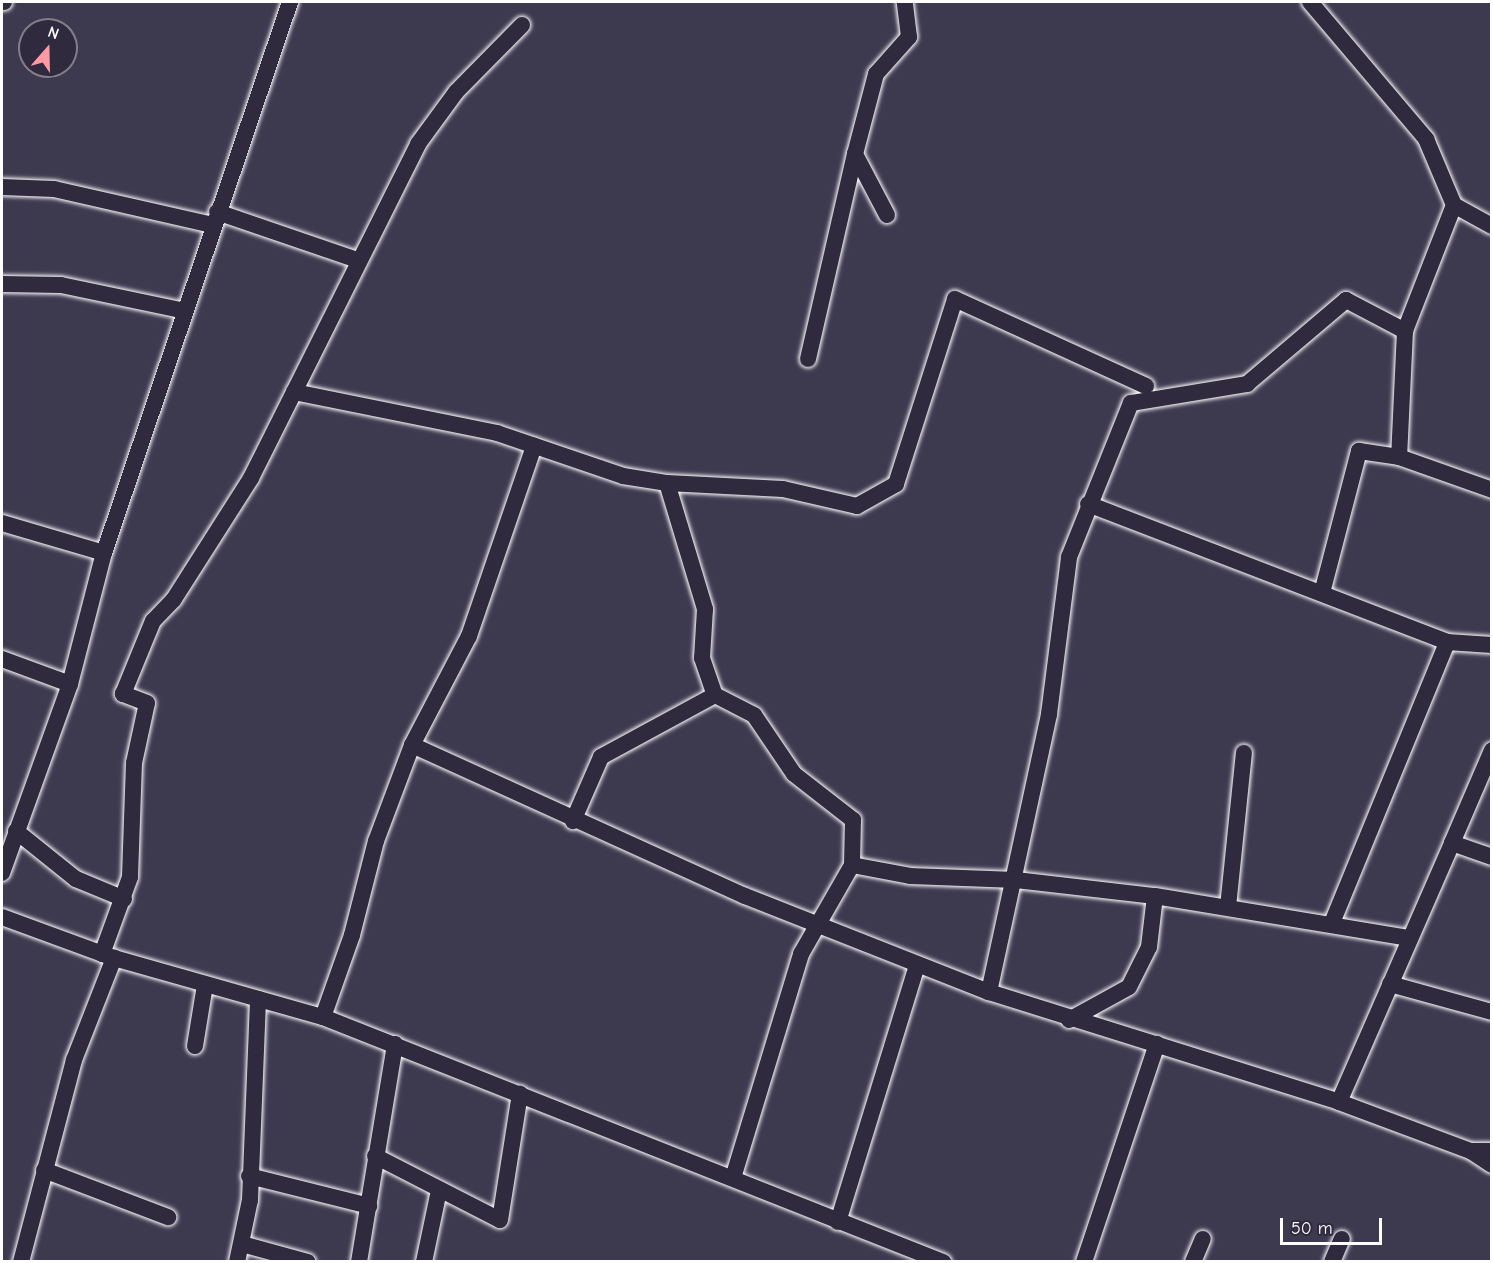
<!DOCTYPE html>
<style>
body{margin:0}
#map{position:relative;width:1493px;height:1263px;overflow:hidden;background:#3d3a50;font-family:"Comic Neue",sans-serif}
div>[style]{position:absolute}
.roads{filter:drop-shadow(0 0 2px #fff) drop-shadow(0 0 2px #fff)}
.street>*{height:16px;margin:-8px;padding:0 8px;transform-origin:8px;border-radius:8px;background:#2f2a3d}
span{translate:-50% -50%;white-space:nowrap;text-align:center;line-height:1.15;-webkit-text-stroke:4.5px #2f2a3d;paint-order:stroke}
.frame{position:absolute;inset:0;border:3px solid #fff;pointer-events:none}
.north{position:absolute;left:18px;top:18px;width:60px;height:60px;box-sizing:border-box;background:#2f2a3d;border:2px solid #827f8b;border-radius:50%;rotate:20deg;font-size:16px;font-weight:700;line-height:24px;text-align:center;color:#fff}
.north::after{content:'';display:block;margin:auto;width:21px;height:27px;background:#ff9aa2;clip-path:polygon(50% 0,100% 100%,50% 72%,0 100%)}
.scale{position:absolute;left:1280px;top:1218px;width:102px;height:27px;box-sizing:border-box;border:3px solid #fff;border-top:0;padding-left:8px;font-size:18px;line-height:21px;white-space:nowrap;color:#fff;-webkit-text-stroke:4px #2f2a3d;paint-order:stroke}
</style>
<div id="map">
<div class="roads">
<div class="street">
<i style="left:2px;top:2px;width:2px"></i>
<i style="left:1310px;top:2px;width:180px;rotate:49.7deg"></i>
<i style="left:1426px;top:139px;width:72px;rotate:67deg"></i>
<i style="left:1454px;top:205px;width:135px;rotate:111.3deg"></i>
<i style="left:1405px;top:331px;width:126px;rotate:92.7deg"></i>
<i style="left:2px;top:187px;width:52px;rotate:2.2deg"></i>
<i style="left:54px;top:189px;width:162px;rotate:12.8deg"></i>
<i style="left:1454px;top:205px;width:43px;rotate:28.9deg"></i>
<i style="left:217px;top:212px;width:148px;rotate:18.9deg"></i>
<i style="left:887px;top:215px;width:69px;rotate:-117.7deg"></i>
<i style="left:855px;top:154px;width:83px;rotate:-75.3deg"></i>
<i style="left:876px;top:74px;width:50px;rotate:-48.3deg"></i>
<i style="left:909px;top:37px;width:35px;rotate:-97deg"></i>
<i style="left:2px;top:284px;width:59px;rotate:1deg"></i>
<i style="left:61px;top:285px;width:127px;rotate:11.8deg"></i>
<i style="left:808px;top:359px;width:210px;rotate:-77.1deg"></i>
<i style="left:294px;top:392px;width:207px;rotate:11.4deg"></i>
<i style="left:497px;top:433px;width:133px;rotate:18.8deg"></i>
<i style="left:623px;top:476px;width:45px;rotate:9deg"></i>
<i style="left:667px;top:483px;width:132px;rotate:73.2deg"></i>
<i style="left:705px;top:609px;width:49px;rotate:93.5deg"></i>
<i style="left:702px;top:658px;width:39px;rotate:71deg"></i>
<i style="left:715px;top:695px;width:130px;rotate:151.5deg"></i>
<i style="left:601px;top:757px;width:70px;rotate:113.6deg"></i>
<i style="left:667px;top:483px;width:116px;rotate:3deg"></i>
<i style="left:783px;top:489px;width:76px;rotate:12.9deg"></i>
<i style="left:857px;top:506px;width:45px;rotate:-29.4deg"></i>
<i style="left:896px;top:484px;width:194px;rotate:-72.3deg"></i>
<i style="left:955px;top:299px;width:210px;rotate:24.5deg"></i>
<i style="left:1088px;top:504px;width:385px;rotate:21deg"></i>
<i style="left:1447px;top:642px;width:45px;rotate:3.8deg"></i>
<i style="left:2px;top:523px;width:106px;rotate:16.4deg"></i>
<i style="left:1322px;top:593px;width:147px;rotate:-75.4deg"></i>
<i style="left:1359px;top:451px;width:40px;rotate:8.5deg"></i>
<i style="left:1399px;top:457px;width:99px;rotate:19.5deg"></i>
<i style="left:2px;top:659px;width:72px;rotate:20.2deg"></i>
<i style="left:715px;top:695px;width:44px;rotate:27.1deg"></i>
<i style="left:754px;top:715px;width:71px;rotate:55.9deg"></i>
<i style="left:794px;top:774px;width:75px;rotate:37.9deg"></i>
<i style="left:853px;top:820px;width:45px;rotate:91.3deg"></i>
<i style="left:412px;top:745px;width:366px;rotate:24.4deg"></i>
<i style="left:745px;top:896px;width:262px;rotate:21.5deg"></i>
<i style="left:989px;top:992px;width:367px;rotate:17.4deg"></i>
<i style="left:1339px;top:1102px;width:141px;rotate:20.4deg"></i>
<i style="left:1471px;top:1151px;width:21px"></i>
<i style="left:16px;top:831px;width:77px;rotate:38.7deg"></i>
<i style="left:76px;top:879px;width:52px;rotate:22.6deg"></i>
<i style="left:1452px;top:843px;width:101px;rotate:-66.7deg"></i>
<i style="left:2px;top:873px;width:201px;rotate:-70.2deg"></i>
<i style="left:70px;top:684px;width:135px;rotate:-75.5deg"></i>
<i style="left:104px;top:553px;width:582px;rotate:-71.35deg"></i>
<i style="left:1228px;top:907px;width:155px;rotate:-84.1deg"></i>
<i style="left:2px;top:917px;width:119px;rotate:20.1deg"></i>
<i style="left:114px;top:958px;width:217px;rotate:15.8deg"></i>
<i style="left:323px;top:1017px;width:667px;rotate:21.56deg"></i>
<i style="left:1332px;top:923px;width:304px;rotate:-67.7deg"></i>
<i style="left:102px;top:954px;width:82px;rotate:-70deg"></i>
<i style="left:130px;top:877px;width:114px;rotate:-88deg"></i>
<i style="left:134px;top:763px;width:61px;rotate:-77.8deg"></i>
<i style="left:147px;top:703px;width:26px;rotate:-159deg"></i>
<i style="left:123px;top:694px;width:79px;rotate:-67.7deg"></i>
<i style="left:153px;top:621px;width:30px;rotate:-46deg"></i>
<i style="left:174px;top:599px;width:143px;rotate:-57.5deg"></i>
<i style="left:251px;top:478px;width:373px;rotate:-63.4deg"></i>
<i style="left:418px;top:144px;width:64px;rotate:-53.8deg"></i>
<i style="left:456px;top:92px;width:94px;rotate:-45.4deg"></i>
<i style="left:1390px;top:984px;width:106px;rotate:15.4deg"></i>
<i style="left:989px;top:992px;width:284px;rotate:-77.8deg"></i>
<i style="left:1049px;top:714px;width:158px;rotate:-82.7deg"></i>
<i style="left:1069px;top:557px;width:166px;rotate:-68.1deg"></i>
<i style="left:1131px;top:403px;width:118px;rotate:-9.3deg"></i>
<i style="left:1247px;top:384px;width:130px;rotate:-40.3deg"></i>
<i style="left:1346px;top:300px;width:67px;rotate:27.7deg"></i>
<i style="left:323px;top:1017px;width:87px;rotate:-70.5deg"></i>
<i style="left:352px;top:935px;width:97px;rotate:-75.7deg"></i>
<i style="left:376px;top:841px;width:103px;rotate:-69.4deg"></i>
<i style="left:412px;top:745px;width:123px;rotate:-62.4deg"></i>
<i style="left:469px;top:636px;width:201px;rotate:-71.1deg"></i>
<i style="left:1069px;top:1020px;width:68px;rotate:-28.8deg"></i>
<i style="left:1129px;top:987px;width:45px;rotate:-63.4deg"></i>
<i style="left:1149px;top:947px;width:51px;rotate:-83.3deg"></i>
<i style="left:195px;top:1046px;width:62px;rotate:-80.7deg"></i>
<i style="left:1339px;top:1102px;width:283px;rotate:-66.4deg"></i>
<i style="left:1452px;top:843px;width:42px;rotate:19.3deg"></i>
<i style="left:1471px;top:1151px;width:25px;rotate:34deg"></i>
<i style="left:375px;top:1156px;width:140px;rotate:27.1deg"></i>
<i style="left:500px;top:1220px;width:128px;rotate:-81deg"></i>
<i style="left:44px;top:1170px;width:133px;rotate:20.8deg"></i>
<i style="left:249px;top:1176px;width:124px;rotate:14deg"></i>
<i style="left:733px;top:1178px;width:234px;rotate:-73.1deg"></i>
<i style="left:801px;top:954px;width:103px;rotate:-60.2deg"></i>
<i style="left:852px;top:865px;width:59px;rotate:10.7deg"></i>
<i style="left:910px;top:876px;width:106px;rotate:2.2deg"></i>
<i style="left:1016px;top:880px;width:140px;rotate:6.6deg"></i>
<i style="left:1155px;top:896px;width:258px;rotate:9.4deg"></i>
<i style="left:838px;top:1222px;width:269px;rotate:-72.9deg"></i>
<i style="left:242px;top:1244px;width:68px;rotate:15.3deg"></i>
<i style="left:21px;top:1262px;width:209px;rotate:-75.3deg"></i>
<i style="left:74px;top:1060px;width:110px;rotate:-68.6deg"></i>
<i style="left:237px;top:1262px;width:63px;rotate:-78.2deg"></i>
<i style="left:250px;top:1200px;width:201px;rotate:-87.7deg"></i>
<i style="left:359px;top:1262px;width:221px;rotate:-80.6deg"></i>
<i style="left:424px;top:1262px;width:74px;rotate:-78.2deg"></i>
<i style="left:1084px;top:1262px;width:230px;rotate:-71.5deg"></i>
<i style="left:1193px;top:1262px;width:25px;rotate:-67deg"></i>
<i style="left:1332px;top:1262px;width:25px;rotate:-67deg"></i>
</div>
</div>
<div class="frame"></div>
<div class="north">N</div>
<div class="scale">50 m</div>
</div>
